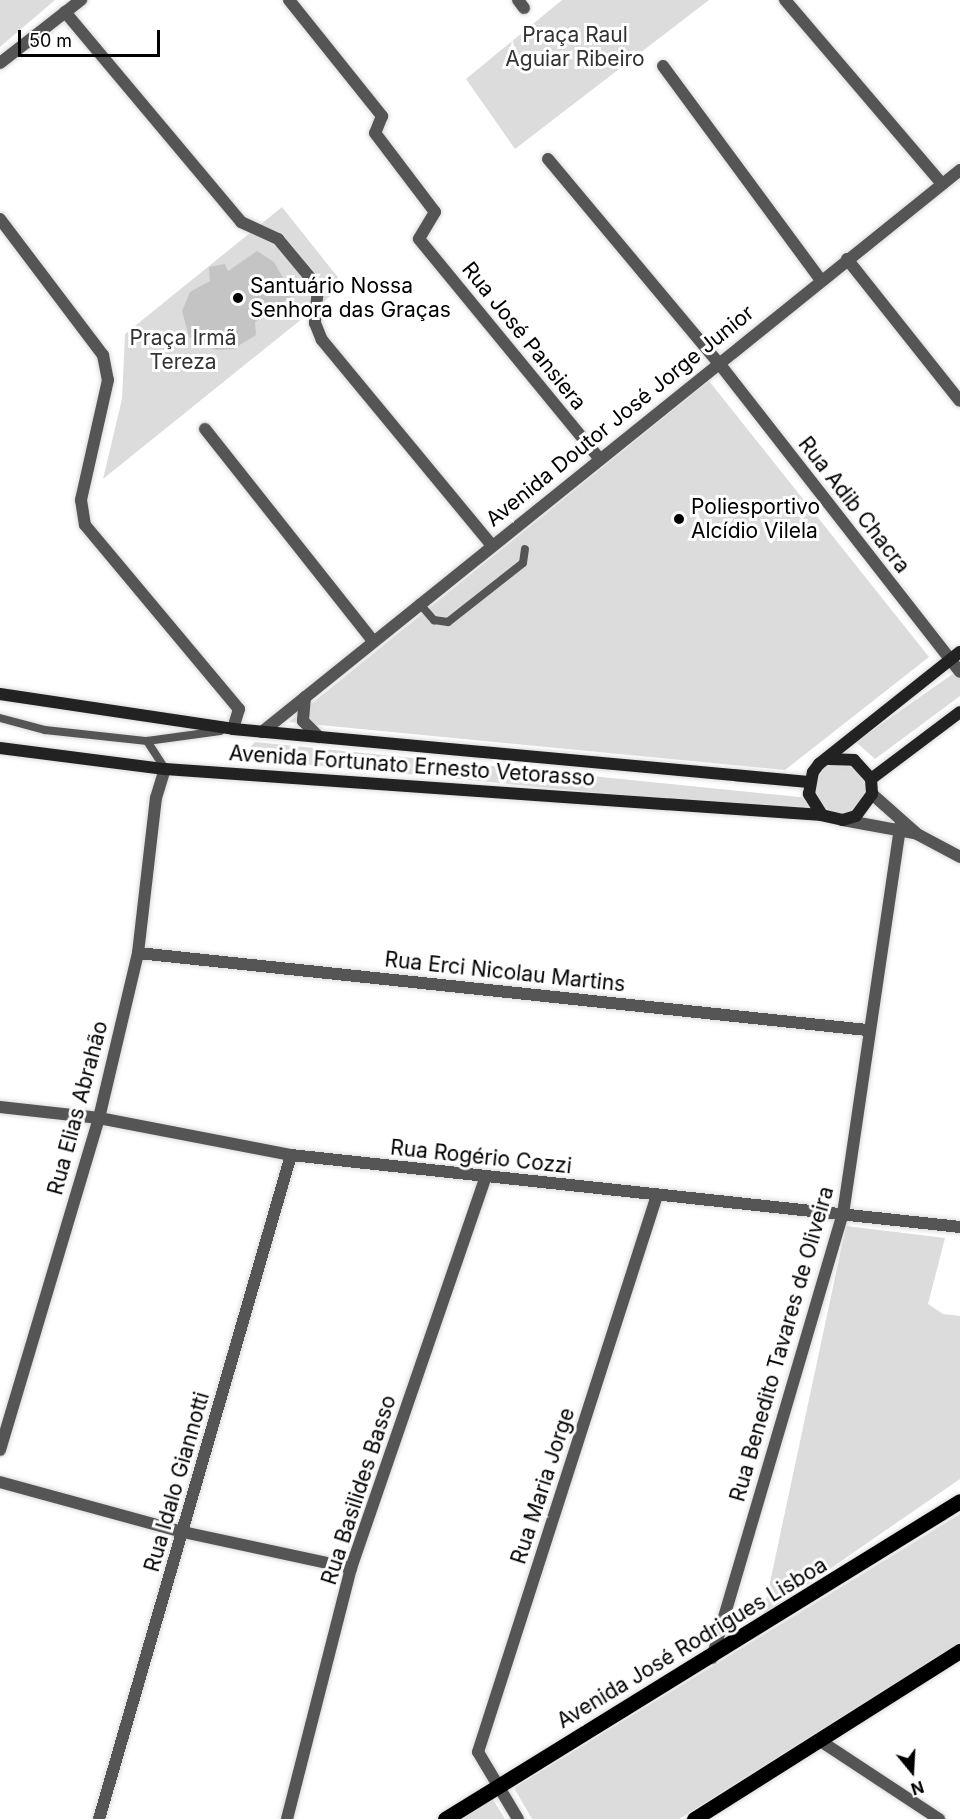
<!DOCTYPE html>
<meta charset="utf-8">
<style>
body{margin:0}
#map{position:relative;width:960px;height:1819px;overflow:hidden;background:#fff;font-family:Inter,sans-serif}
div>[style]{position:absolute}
.green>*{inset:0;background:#dcdcdc}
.round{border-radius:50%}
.building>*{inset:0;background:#c4c4c4}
.roads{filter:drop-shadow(0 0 2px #dbdbdb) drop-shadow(0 0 2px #dbdbdb)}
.service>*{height:8px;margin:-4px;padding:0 4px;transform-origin:4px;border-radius:4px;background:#555}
.minor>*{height:12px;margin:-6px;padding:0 6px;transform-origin:6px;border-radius:6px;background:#555}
.tertiary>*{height:12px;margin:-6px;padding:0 6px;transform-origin:6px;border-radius:6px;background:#555}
.secondary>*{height:12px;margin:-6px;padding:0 6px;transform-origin:6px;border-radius:6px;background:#222}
.primary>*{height:15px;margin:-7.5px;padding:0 7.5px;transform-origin:7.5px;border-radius:7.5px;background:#000}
.dots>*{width:16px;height:16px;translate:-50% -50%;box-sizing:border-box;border:3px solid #fff;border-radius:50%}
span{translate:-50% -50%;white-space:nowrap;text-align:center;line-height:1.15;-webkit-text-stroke:6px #fff;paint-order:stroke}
.park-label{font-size:21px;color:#333}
.poi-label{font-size:21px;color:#000}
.left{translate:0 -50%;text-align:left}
.street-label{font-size:21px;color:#000}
.north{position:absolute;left:882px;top:1741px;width:60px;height:60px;-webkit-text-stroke:4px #fff;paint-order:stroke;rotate:162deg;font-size:16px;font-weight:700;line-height:24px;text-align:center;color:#000}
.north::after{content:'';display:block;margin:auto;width:21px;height:27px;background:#000;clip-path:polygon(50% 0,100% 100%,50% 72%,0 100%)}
.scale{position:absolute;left:18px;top:30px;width:142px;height:27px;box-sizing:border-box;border:3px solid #000;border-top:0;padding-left:8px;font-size:18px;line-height:21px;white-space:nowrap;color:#000;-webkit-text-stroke:4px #fff;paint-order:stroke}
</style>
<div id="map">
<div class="green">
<i style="clip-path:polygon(0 0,55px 0,0 47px)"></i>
<i style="clip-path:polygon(562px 0,709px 0,515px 149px,466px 79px)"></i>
<i style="clip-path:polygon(282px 207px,344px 285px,103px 479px,122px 399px,125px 334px)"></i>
<i style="clip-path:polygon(709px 381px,929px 657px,785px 770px,289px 722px)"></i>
<i style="clip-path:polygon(954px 673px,960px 677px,960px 696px,875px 759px,856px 742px)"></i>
<i style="clip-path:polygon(255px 742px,809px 798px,810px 805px,800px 812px,260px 760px,249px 748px)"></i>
<i class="round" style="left:814px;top:762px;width:52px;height:52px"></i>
<i style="clip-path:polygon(846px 1226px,945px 1238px,928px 1304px,943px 1314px,960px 1316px,960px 1479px,763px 1615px)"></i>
<i style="clip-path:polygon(960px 1514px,960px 1642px,679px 1819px,532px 1819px,514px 1788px)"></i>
<i style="clip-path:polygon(492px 1798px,505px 1819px,460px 1819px)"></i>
</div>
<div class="building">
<i style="clip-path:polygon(257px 251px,274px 262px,293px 295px,255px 322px,256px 335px,233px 349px,216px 350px,189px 337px,182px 311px,190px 292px,210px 281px,209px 267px,225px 264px,228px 271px)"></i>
</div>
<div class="roads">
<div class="service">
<i style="left:419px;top:603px;width:23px;rotate:49deg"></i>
<i style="left:434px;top:620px;width:14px;rotate:8deg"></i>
<i style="left:448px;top:622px;width:95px;rotate:-38.2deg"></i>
<i style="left:523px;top:563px;width:14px;rotate:-82deg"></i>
<i style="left:0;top:718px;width:47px;rotate:14.9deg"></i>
<i style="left:45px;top:730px;width:103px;rotate:6.2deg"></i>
<i style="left:147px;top:741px;width:74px;rotate:-7.8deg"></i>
<i style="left:147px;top:741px;width:33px;rotate:57deg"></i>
</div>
<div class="minor">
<i style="left:289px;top:0;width:149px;rotate:51.3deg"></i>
<i style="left:382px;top:116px;width:18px;rotate:112deg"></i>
<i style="left:375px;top:133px;width:99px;rotate:52.8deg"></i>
<i style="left:435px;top:212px;width:31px;rotate:121deg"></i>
<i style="left:419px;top:239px;width:282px;rotate:50.6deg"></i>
<i style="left:518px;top:0;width:10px;rotate:53deg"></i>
<i style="left:785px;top:0;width:242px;rotate:49.5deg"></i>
<i style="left:65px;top:12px;width:274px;rotate:50deg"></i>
<i style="left:241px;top:222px;width:41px;rotate:24.7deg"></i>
<i style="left:278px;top:239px;width:62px;rotate:50.2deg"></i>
<i style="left:318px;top:287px;width:36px;rotate:95deg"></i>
<i style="left:315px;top:323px;width:18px;rotate:68deg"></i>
<i style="left:322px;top:340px;width:265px;rotate:50.4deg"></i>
<i style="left:663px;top:66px;width:266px;rotate:53.6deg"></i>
<i style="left:548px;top:159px;width:265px;rotate:50.1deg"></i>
<i style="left:718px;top:362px;width:393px;rotate:52deg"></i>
<i style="left:0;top:219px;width:171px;rotate:52.9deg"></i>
<i style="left:103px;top:355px;width:25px;rotate:79deg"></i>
<i style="left:108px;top:380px;width:123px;rotate:102.7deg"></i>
<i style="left:81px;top:500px;width:25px;rotate:81deg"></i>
<i style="left:85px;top:525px;width:240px;rotate:50.1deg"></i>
<i style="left:239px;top:709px;width:21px;rotate:107deg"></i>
<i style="left:847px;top:259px;width:181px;rotate:51.5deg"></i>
<i style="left:205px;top:429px;width:270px;rotate:51.6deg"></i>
<i style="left:138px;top:953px;width:733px;rotate:6.03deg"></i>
<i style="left:0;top:1107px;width:100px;rotate:6.3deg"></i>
<i style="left:99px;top:1118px;width:196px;rotate:10.9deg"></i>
<i style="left:291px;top:1155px;width:673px;rotate:6.14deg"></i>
<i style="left:0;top:1450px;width:346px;rotate:-73.4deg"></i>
<i style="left:99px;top:1118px;width:170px;rotate:-76.7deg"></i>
<i style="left:138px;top:953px;width:156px;rotate:-83.4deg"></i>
<i style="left:156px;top:798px;width:30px;rotate:-73deg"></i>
<i style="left:0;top:1482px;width:190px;rotate:15.3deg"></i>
<i style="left:183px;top:1532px;width:172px;rotate:12.1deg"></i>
<i style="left:712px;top:1658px;width:463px;rotate:-73.6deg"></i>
<i style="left:843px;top:1214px;width:396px;rotate:-81.6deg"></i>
<i style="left:819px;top:1740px;width:144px;rotate:33.4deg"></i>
<i style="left:99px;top:1819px;width:691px;rotate:-73.87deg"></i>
<i style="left:287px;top:1819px;width:259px;rotate:-75.7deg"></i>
<i style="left:351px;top:1568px;width:412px;rotate:-71deg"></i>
<i style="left:518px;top:1819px;width:78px;rotate:-120.8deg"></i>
<i style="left:478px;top:1752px;width:585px;rotate:-72.18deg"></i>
</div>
<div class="tertiary">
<i style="left:0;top:63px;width:103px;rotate:-37.9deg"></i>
<i style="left:305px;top:697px;width:24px;rotate:95deg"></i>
<i style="left:303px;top:721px;width:23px;rotate:45deg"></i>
<i style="left:262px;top:732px;width:896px;rotate:-38.84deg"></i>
<i style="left:872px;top:794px;width:60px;rotate:41.6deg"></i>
<i style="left:917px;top:834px;width:49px;rotate:28.1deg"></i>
<i style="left:843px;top:820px;width:71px;rotate:10.5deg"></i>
</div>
<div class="secondary">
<i style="left:0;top:694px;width:236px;rotate:8.5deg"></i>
<i style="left:233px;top:729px;width:578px;rotate:5.26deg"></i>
<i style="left:0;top:748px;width:166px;rotate:7.3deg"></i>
<i style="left:165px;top:769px;width:659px;rotate:4.01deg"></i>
<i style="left:829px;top:759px;width:25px;rotate:2deg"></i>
<i style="left:854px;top:760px;width:25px;rotate:48deg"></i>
<i style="left:871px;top:779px;width:15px;rotate:86deg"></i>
<i style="left:872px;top:794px;width:27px;rotate:126deg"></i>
<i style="left:856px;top:816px;width:14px;rotate:163deg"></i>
<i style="left:843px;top:820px;width:22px;rotate:-167deg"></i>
<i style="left:822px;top:815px;width:25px;rotate:-122deg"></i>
<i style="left:809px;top:794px;width:22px;rotate:-80deg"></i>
<i style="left:813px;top:772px;width:10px;rotate:-53deg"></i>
<i style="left:819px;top:764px;width:180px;rotate:-38.5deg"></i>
<i style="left:871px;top:779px;width:111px;rotate:-37deg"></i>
</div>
<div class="primary">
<i style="left:445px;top:1819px;width:605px;rotate:-31.69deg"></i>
<i style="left:694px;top:1819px;width:315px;rotate:-32.3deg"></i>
</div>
</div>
<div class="dots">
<i style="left:238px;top:298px;background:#000"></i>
<i style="left:679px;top:519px;background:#000"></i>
</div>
<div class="park-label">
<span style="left:575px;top:47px">Praça Raul<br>Aguiar Ribeiro</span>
<span style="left:183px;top:350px">Praça Irmã<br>Tereza</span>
</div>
<div class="poi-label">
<span class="left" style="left:250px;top:298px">Santuário Nossa<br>Senhora das Graças</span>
<span class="left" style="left:691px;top:519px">Poliesportivo<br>Alcídio Vilela</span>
</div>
<div class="street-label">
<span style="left:524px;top:336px;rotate:51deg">Rua José Pansiera</span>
<span style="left:620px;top:416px;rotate:-39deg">Avenida Doutor José Jorge Junior</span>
<span style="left:854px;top:505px;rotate:52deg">Rua Adib Chacra</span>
<span style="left:412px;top:766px;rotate:4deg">Avenida Fortunato Ernesto Vetorasso</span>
<span style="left:505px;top:972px;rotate:6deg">Rua Erci Nicolau Martins</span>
<span style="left:78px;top:1108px;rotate:-75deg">Rua Elias Abrahão</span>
<span style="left:481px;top:1157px;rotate:6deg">Rua Rogério Cozzi</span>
<span style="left:782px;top:1344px;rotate:-74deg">Rua Benedito Tavares de Oliveira</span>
<span style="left:177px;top:1482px;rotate:-74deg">Rua Idalo Giannotti</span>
<span style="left:543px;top:1486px;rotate:-72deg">Rua Maria Jorge</span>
<span style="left:359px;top:1490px;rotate:-72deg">Rua Basilides Basso</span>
<span style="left:692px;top:1643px;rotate:-31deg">Avenida José Rodrigues Lisboa</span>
</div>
<div class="north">N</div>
<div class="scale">50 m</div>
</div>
